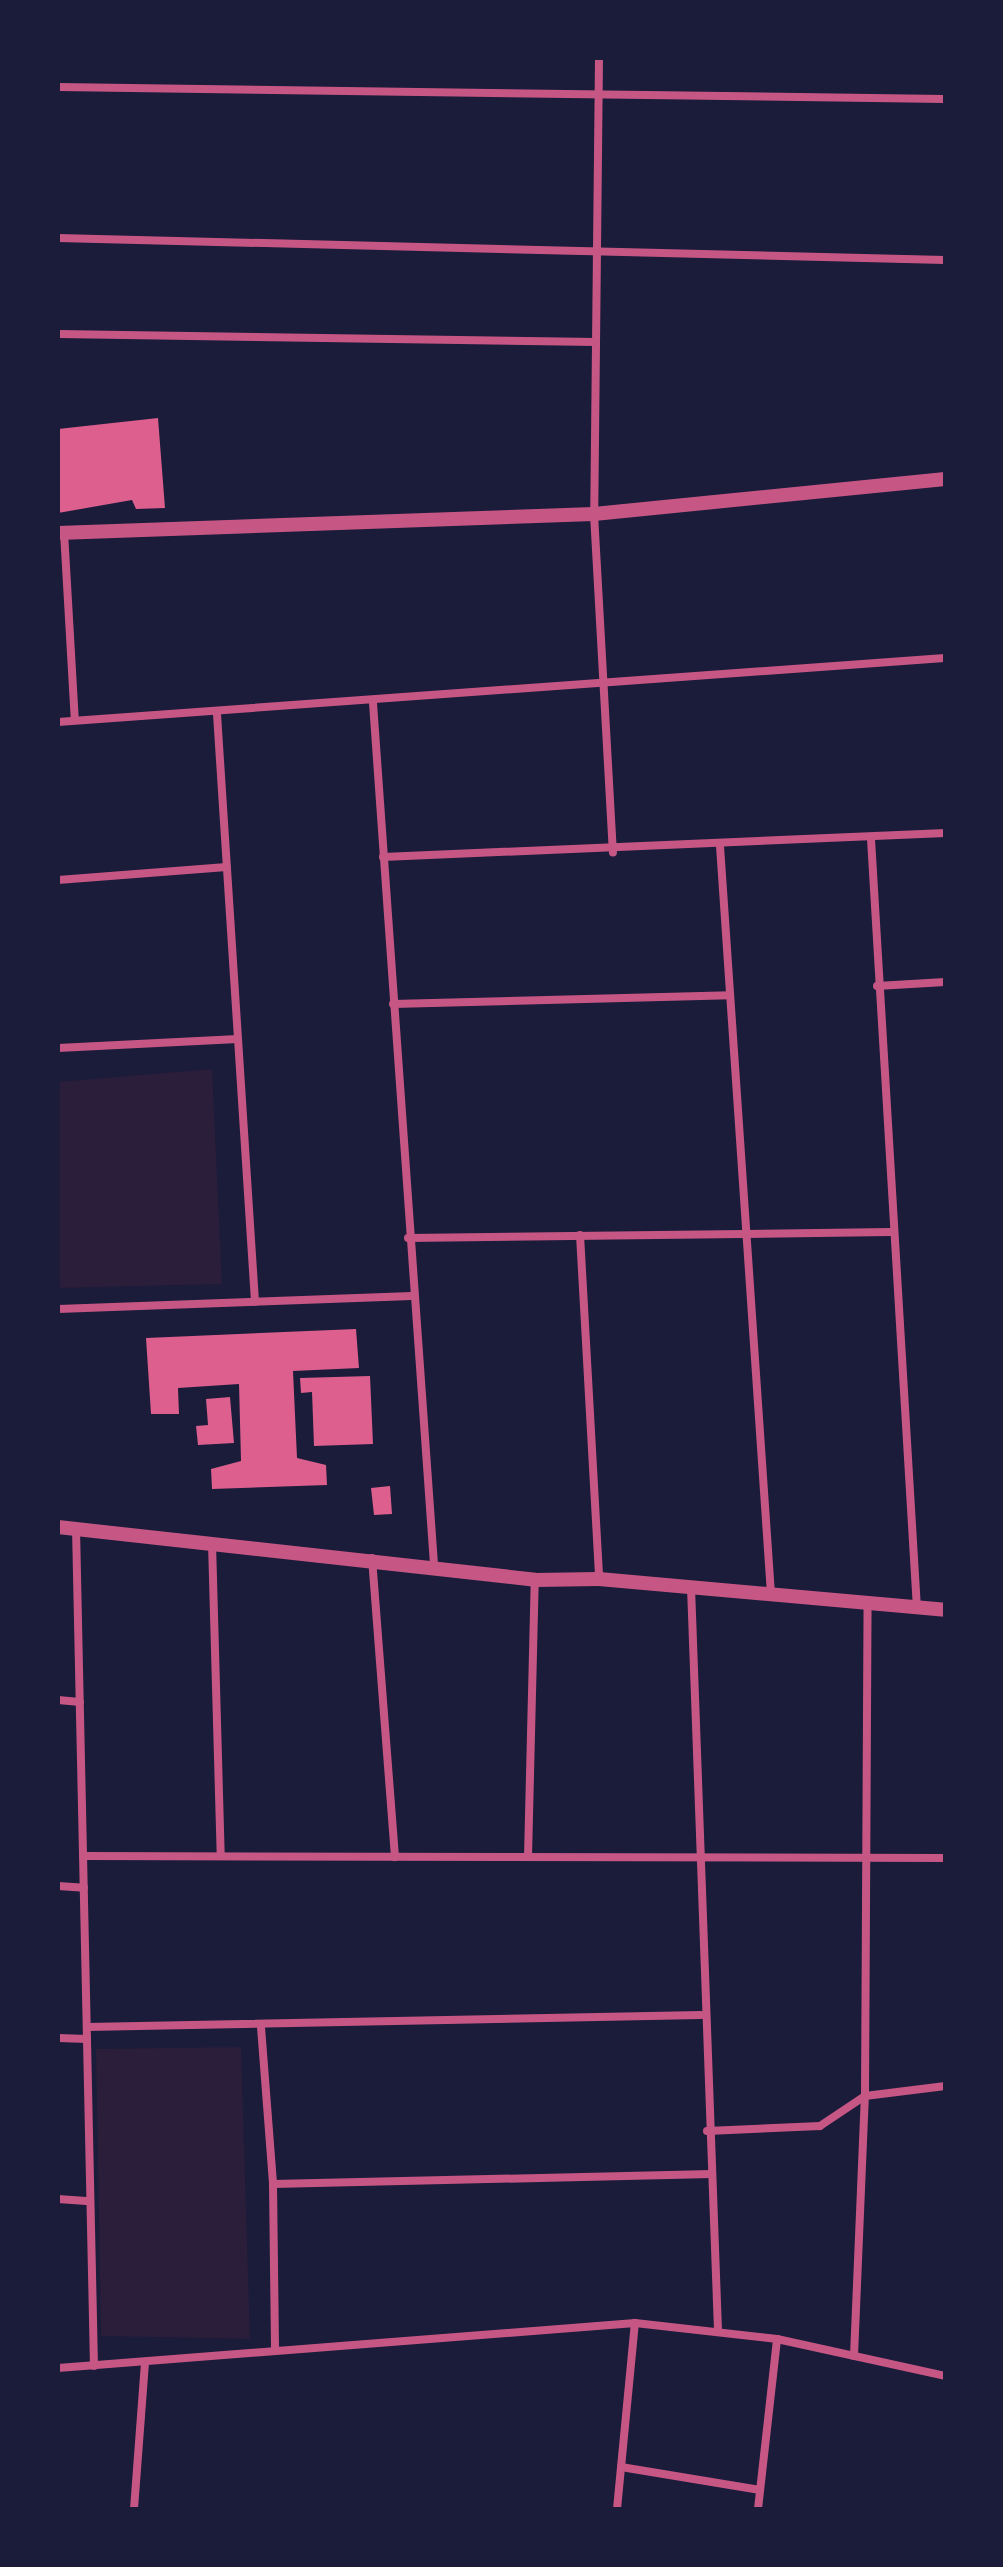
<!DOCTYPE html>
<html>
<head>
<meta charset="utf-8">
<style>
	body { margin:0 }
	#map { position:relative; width:1003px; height:2567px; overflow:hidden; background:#1b1b3a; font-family:"Roboto Condensed",sans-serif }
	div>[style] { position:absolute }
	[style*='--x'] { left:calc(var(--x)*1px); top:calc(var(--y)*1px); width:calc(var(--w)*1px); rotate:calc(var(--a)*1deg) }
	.green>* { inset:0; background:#2a1e3b }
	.building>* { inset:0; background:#dd5f8e }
	.minor>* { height:8px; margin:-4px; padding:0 4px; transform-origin:4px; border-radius:4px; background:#c65784 }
	.tertiary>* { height:14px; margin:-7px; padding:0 7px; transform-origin:7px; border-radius:7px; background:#c65784 }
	span { translate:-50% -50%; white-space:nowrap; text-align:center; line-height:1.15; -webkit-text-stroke:8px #1b1b3a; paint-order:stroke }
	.frame { position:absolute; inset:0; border:60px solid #1b1b3a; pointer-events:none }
</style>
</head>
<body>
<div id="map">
	<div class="green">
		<i style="clip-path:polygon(212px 1069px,222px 1284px,58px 1288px,58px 1082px)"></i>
		<i style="clip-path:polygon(241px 2047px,250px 2339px,101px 2336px,96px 2049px)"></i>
	</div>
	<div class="building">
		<i style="clip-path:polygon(158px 418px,165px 508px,136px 509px,132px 500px,58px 513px,58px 429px)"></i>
		<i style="clip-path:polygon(356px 1329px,359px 1368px,293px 1371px,297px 1458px,326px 1465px,327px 1485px,212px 1489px,211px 1469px,241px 1461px,239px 1384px,178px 1388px,179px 1414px,151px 1414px,146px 1338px)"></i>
		<i style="clip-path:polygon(370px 1376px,373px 1444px,314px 1446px,312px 1392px,301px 1393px,300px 1378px)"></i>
		<i style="clip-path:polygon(230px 1397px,234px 1443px,198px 1445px,196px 1426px,208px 1425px,206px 1399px)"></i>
		<i style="clip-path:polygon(390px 1486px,392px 1514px,374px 1515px,371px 1488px)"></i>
	</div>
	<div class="minor">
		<i style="--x:599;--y:58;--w:456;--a:90.6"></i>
		<i style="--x:594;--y:514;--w:339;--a:86.8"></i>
		<i style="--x:58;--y:87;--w:887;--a:0.78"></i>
		<i style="--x:58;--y:238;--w:887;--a:1.42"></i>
		<i style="--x:58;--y:334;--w:538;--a:0.85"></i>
		<i style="--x:64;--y:532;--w:188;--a:86.7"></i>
		<i style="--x:373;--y:703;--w:863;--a:85.95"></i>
		<i style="--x:217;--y:714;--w:589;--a:86.3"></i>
		<i style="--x:58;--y:722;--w:889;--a:-4.13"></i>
		<i style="--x:871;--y:839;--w:770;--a:86.58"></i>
		<i style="--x:720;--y:846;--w:751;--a:86.1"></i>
		<i style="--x:383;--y:857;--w:563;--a:-2.45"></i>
		<i style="--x:58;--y:880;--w:169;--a:-4.4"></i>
		<i style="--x:877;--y:986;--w:68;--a:-3.4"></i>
		<i style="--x:393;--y:1004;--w:337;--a:-1.5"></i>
		<i style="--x:58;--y:1048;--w:180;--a:-2.9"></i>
		<i style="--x:580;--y:1235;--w:345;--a:86.8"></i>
		<i style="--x:408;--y:1238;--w:483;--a:-0.7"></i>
		<i style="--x:58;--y:1309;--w:354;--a:-2.1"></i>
		<i style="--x:76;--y:1528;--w:838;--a:88.77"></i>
		<i style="--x:212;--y:1543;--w:313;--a:88.4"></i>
		<i style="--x:372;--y:1558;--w:300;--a:85.6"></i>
		<i style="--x:691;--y:1587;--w:743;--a:87.92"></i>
		<i style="--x:58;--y:1700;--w:22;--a:5"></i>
		<i style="--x:83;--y:1856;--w:862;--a:0.13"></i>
		<i style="--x:528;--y:1857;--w:277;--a:-88.6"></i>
		<i style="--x:58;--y:1886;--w:26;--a:4"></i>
		<i style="--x:87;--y:2027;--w:614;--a:-1.12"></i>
		<i style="--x:261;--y:2027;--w:157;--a:85.6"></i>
		<i style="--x:273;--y:2184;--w:165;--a:89.3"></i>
		<i style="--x:58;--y:2038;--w:29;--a:2"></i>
		<i style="--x:707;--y:2131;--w:113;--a:-2.5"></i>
		<i style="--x:820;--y:2126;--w:54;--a:-33.7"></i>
		<i style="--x:865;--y:2096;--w:81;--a:-7.1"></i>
		<i style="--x:273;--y:2184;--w:439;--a:-1.3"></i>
		<i style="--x:58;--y:2199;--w:32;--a:4"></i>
		<i style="--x:854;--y:2356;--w:260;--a:-87.6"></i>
		<i style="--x:865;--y:2096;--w:493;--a:-89.7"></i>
		<i style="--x:58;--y:2368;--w:579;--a:-4.46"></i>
		<i style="--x:635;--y:2323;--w:143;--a:6.4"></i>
		<i style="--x:777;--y:2339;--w:172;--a:12.4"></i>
		<i style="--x:621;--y:2467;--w:141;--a:9.4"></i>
		<i style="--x:134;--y:2509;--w:145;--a:-85.7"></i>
		<i style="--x:617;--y:2509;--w:187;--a:-84.5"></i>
		<i style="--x:758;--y:2509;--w:171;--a:-83.6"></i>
	</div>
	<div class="tertiary">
		<i style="--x:58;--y:533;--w:536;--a:-2.03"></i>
		<i style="--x:594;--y:514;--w:353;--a:-5.7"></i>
		<i style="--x:58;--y:1527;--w:480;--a:6.3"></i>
		<i style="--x:535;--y:1580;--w:64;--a:-0.9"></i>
		<i style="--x:599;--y:1579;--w:347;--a:5.1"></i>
	</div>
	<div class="frame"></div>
</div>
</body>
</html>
